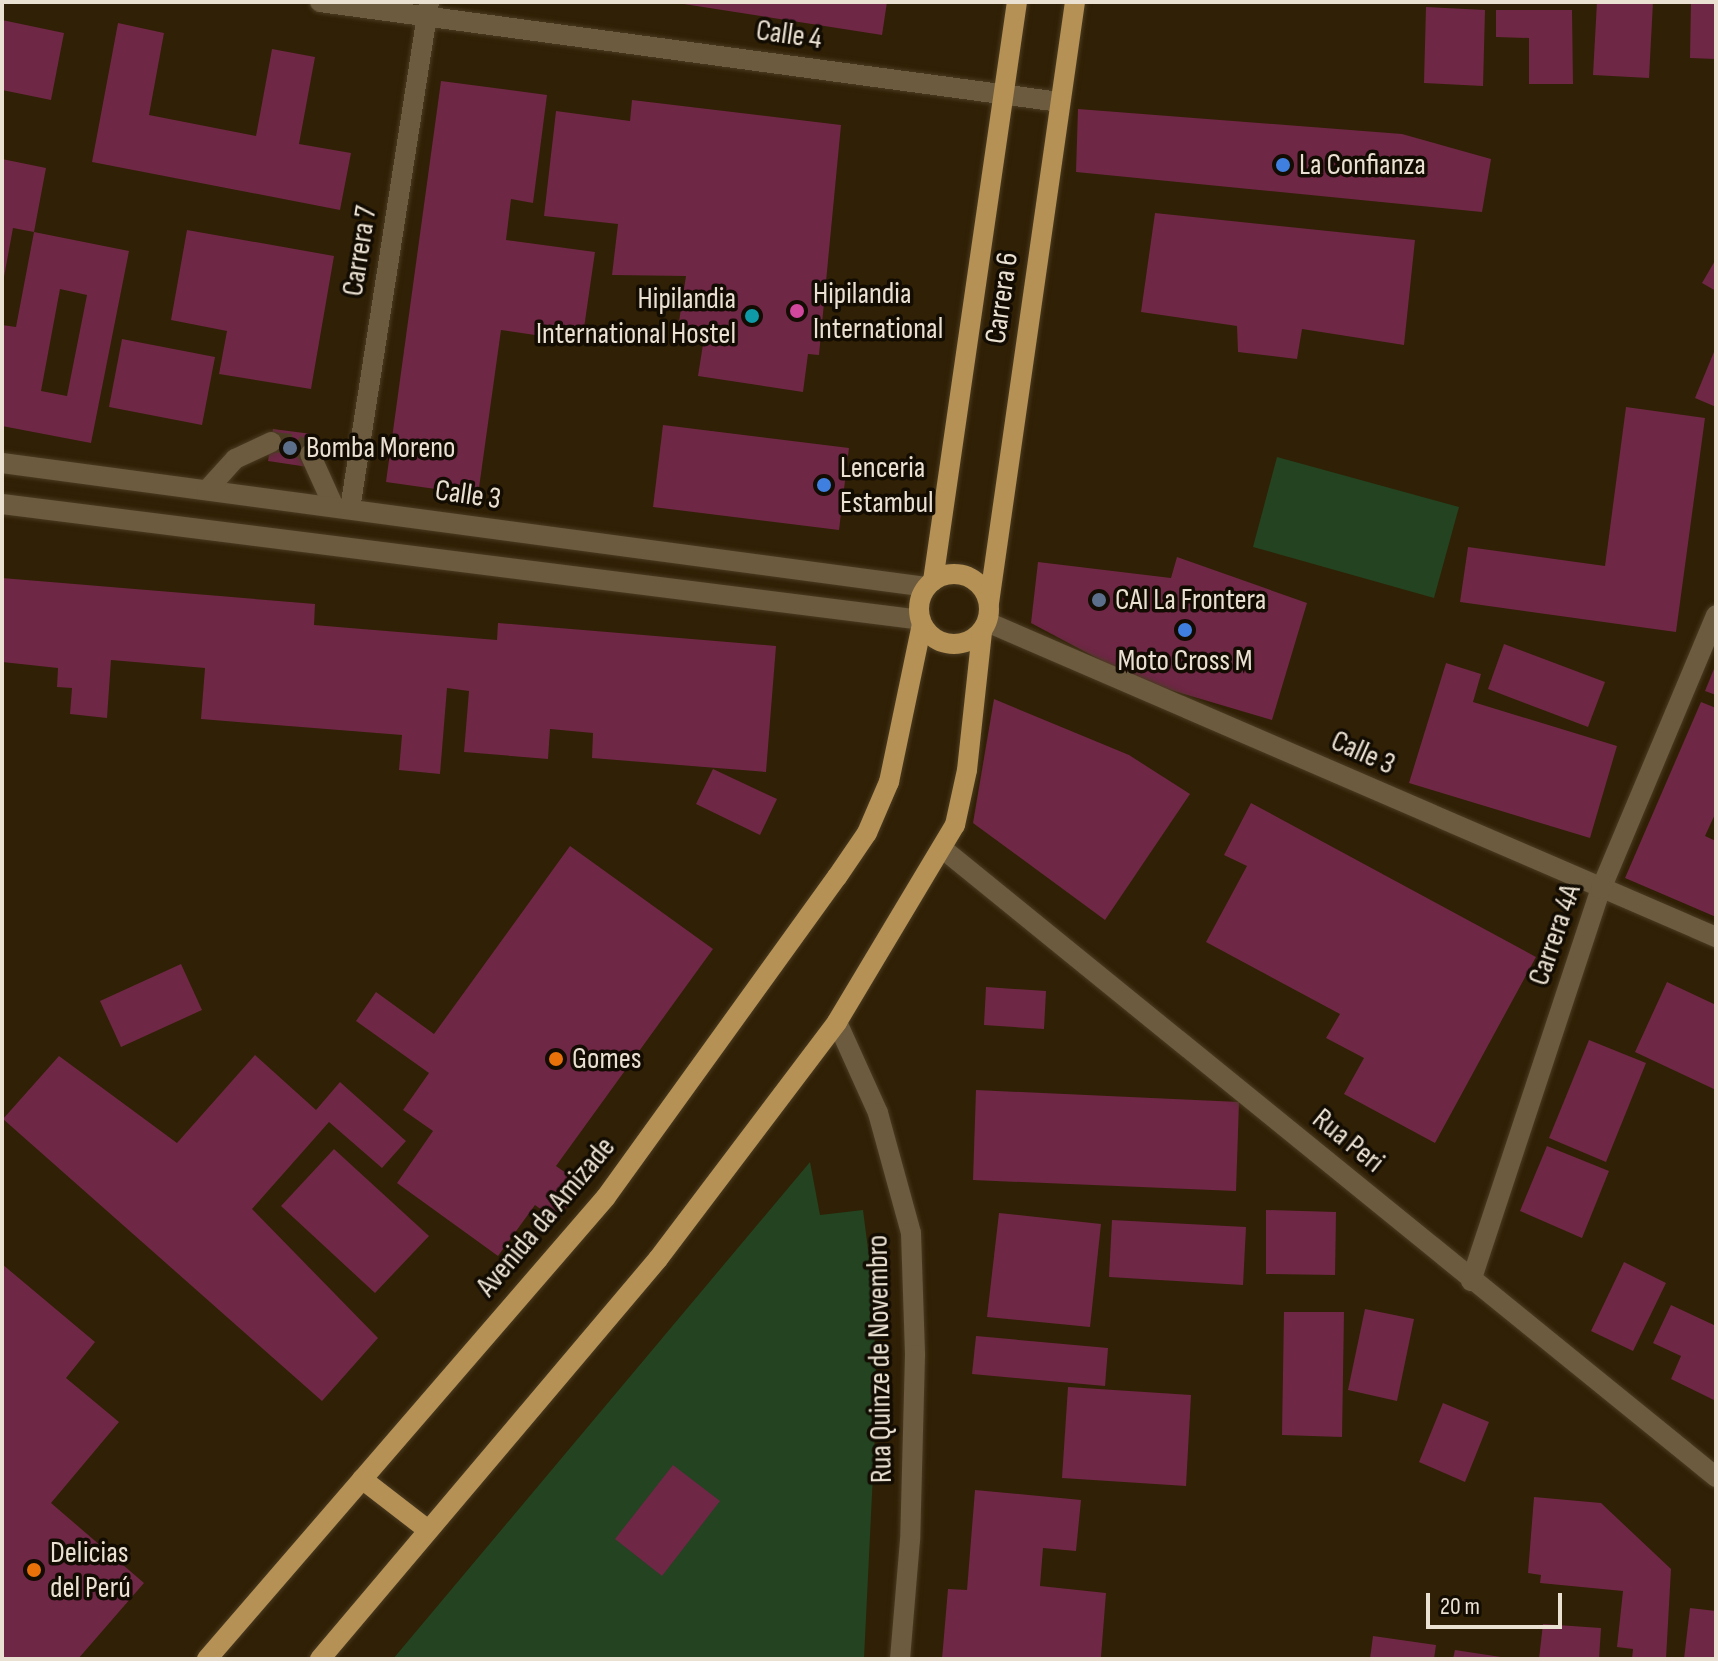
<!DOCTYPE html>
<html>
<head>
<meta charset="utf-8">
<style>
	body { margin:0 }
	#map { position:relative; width:1718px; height:1661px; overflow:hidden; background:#302005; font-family:"Sofia Sans Condensed",sans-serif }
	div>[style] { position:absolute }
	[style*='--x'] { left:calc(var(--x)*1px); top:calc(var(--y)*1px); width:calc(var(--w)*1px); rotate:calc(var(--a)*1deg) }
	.green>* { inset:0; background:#234321 }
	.building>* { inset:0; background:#6e2745 }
	.minor-tunnel>* { height:20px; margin-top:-10px; transform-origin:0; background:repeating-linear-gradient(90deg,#4c3d24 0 20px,transparent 0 30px) }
	.roads { filter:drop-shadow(0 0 2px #4a3b22) drop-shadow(0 0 2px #4a3b22) }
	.minor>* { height:20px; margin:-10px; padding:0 10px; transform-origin:10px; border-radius:10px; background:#6c5b3f }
	.major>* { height:20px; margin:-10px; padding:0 10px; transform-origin:10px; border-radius:10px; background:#b59155 }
	.major>.ring { margin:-10px; padding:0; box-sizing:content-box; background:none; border:20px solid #b59155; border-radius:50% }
	.dots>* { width:22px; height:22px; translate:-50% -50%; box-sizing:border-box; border:4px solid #120c03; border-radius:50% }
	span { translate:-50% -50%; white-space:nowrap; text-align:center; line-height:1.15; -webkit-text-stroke:7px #120c03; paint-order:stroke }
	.street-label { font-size:30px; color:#ebe1d2 }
	.poi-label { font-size:30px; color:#ebe1d2 }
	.left { translate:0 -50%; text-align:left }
	.right { translate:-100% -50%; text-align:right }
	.frame { position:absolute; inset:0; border:4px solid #ebe1d2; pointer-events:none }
	.scale { position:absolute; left:1426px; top:1593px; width:136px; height:36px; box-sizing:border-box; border:4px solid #ebe1d2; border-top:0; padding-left:10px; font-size:24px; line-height:28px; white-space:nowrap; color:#ebe1d2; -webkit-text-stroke:6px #120c03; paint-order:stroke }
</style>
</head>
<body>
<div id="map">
	<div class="green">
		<i style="clip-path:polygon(1277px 457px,1459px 507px,1434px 598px,1253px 547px)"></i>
		<i style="clip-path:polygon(810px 1162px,820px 1215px,863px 1210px,872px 1280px,877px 1392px,864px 1659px,393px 1659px)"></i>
	</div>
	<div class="building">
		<i style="clip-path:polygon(671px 2px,887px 2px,882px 35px)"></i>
		<i style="clip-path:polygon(1597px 2px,1653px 2px,1649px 78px,1593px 75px)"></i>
		<i style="clip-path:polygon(1691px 2px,1716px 2px,1716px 59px,1690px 58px)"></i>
		<i style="clip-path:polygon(1426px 7px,1485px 10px,1483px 86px,1424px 83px)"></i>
		<i style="clip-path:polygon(1496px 10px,1572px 10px,1573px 84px,1529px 84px,1529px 38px,1496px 37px)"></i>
		<i style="clip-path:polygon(2px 20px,64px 33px,51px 100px,2px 90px)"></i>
		<i style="clip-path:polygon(118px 23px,164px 33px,149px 115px,256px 136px,272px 49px,315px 57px,299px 144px,351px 153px,340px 210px,92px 162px)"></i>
		<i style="clip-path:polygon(441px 81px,547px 95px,533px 203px,511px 199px,506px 240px,595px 252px,582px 342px,501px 330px,478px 495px,386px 482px)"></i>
		<i style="clip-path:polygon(632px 100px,841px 125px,819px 355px,808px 354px,803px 392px,698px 376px,704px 338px,677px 335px,686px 276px,612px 275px,618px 224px,544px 216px,556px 111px,630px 121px)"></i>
		<i style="clip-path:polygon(1078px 109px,1402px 134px,1491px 159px,1482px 212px,1076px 172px)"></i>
		<i style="clip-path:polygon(2px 159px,46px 168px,34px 232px,13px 228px,4px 277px)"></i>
		<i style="clip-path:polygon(1155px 213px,1415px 240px,1404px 345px,1302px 329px,1297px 359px,1238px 352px,1237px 326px,1141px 312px)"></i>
		<i style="clip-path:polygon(187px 230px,334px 256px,311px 389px,219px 374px,227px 331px,171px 320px)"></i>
		<i style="clip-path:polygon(evenodd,34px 232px,129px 251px,91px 443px,2px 426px,2px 325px,16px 327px,34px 232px,60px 289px,87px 295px,67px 396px,41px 391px,60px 289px)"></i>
		<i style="clip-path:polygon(1716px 259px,1716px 291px,1702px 283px)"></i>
		<i style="clip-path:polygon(122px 339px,215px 357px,202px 425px,109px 407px)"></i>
		<i style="clip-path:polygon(1716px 347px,1716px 407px,1695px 398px)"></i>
		<i style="clip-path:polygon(1626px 407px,1705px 418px,1676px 632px,1460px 602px,1468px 547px,1605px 566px)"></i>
		<i style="clip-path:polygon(663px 425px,849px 448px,839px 530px,653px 507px)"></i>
		<i style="clip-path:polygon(273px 429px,312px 434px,308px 467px,268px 461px)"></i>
		<i style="clip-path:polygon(1177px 557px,1307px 603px,1272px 720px,1140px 681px,1031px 623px,1038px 562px,1171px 578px)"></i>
		<i style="clip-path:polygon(2px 578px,315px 604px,314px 625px,362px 629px,497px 640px,498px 623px,776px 646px,766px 772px,592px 758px,593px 733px,550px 729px,548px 759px,464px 752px,469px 691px,447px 688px,440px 774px,399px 770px,402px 735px,201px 719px,205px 668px,111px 660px,107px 718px,70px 714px,72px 688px,57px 687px,58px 668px,2px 662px)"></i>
		<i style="clip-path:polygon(1504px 644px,1605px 682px,1588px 727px,1488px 689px)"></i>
		<i style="clip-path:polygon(1446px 663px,1481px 674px,1473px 702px,1617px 746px,1590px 838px,1409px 783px)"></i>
		<i style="clip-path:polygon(1716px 664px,1716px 695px,1705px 691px)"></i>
		<i style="clip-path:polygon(994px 699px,1129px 755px,1190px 794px,1105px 920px,973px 823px)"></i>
		<i style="clip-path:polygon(1701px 702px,1716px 708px,1716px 812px,1705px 836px,1716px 841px,1716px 917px,1625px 878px)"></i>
		<i style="clip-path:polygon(713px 769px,777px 799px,760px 835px,696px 804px)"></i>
		<i style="clip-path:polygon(1251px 803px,1536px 957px,1435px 1143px,1344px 1094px,1364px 1058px,1326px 1038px,1340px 1014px,1206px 942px,1247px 866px,1224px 855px)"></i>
		<i style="clip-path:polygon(570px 846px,713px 949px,556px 1166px,583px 1185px,557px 1221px,535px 1205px,498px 1256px,397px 1183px,433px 1131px,403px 1110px,429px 1073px,356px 1021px,376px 992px,434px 1034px)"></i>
		<i style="clip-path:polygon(181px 964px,202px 1010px,121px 1047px,100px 1001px)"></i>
		<i style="clip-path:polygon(1667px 982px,1716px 1005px,1716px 1090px,1635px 1052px)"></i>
		<i style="clip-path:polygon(986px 987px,1046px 991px,1044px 1029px,984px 1025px)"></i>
		<i style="clip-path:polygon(1589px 1040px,1646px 1063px,1606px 1162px,1549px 1138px)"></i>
		<i style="clip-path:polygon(255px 1055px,316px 1110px,340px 1082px,406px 1141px,382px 1168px,329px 1122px,252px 1209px,378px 1338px,322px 1401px,3px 1119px,59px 1056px,177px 1143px)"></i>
		<i style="clip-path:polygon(976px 1090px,1239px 1102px,1236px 1191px,973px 1180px)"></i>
		<i style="clip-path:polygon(1547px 1146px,1609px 1171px,1582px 1238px,1520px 1211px)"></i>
		<i style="clip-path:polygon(334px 1149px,429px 1236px,375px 1293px,281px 1206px)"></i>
		<i style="clip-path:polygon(1266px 1210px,1336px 1212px,1335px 1275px,1266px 1274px)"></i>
		<i style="clip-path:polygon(999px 1213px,1101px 1224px,1090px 1327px,987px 1317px)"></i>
		<i style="clip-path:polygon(1112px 1220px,1246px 1227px,1243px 1285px,1109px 1277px)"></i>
		<i style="clip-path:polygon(1624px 1262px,1666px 1283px,1633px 1351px,1591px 1331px)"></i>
		<i style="clip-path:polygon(2px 1264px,95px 1342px,66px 1378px,119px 1422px,51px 1503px,144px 1583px,78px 1659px,2px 1659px)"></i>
		<i style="clip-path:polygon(1671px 1305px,1716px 1326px,1716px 1401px,1671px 1379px,1681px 1356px,1653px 1343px)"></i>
		<i style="clip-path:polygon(1365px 1309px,1414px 1319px,1397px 1401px,1348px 1390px)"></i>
		<i style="clip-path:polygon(1284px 1312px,1344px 1312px,1342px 1437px,1282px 1435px)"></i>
		<i style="clip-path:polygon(976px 1336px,1108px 1348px,1105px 1386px,972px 1374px)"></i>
		<i style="clip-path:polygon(1068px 1387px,1191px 1395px,1186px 1486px,1062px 1478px)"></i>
		<i style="clip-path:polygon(1443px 1403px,1489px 1422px,1465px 1482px,1419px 1462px)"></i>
		<i style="clip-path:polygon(673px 1465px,720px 1501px,662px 1576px,615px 1539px)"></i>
		<i style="clip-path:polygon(975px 1490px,1081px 1500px,1076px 1551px,1043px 1548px,1040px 1586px,1106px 1593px,1101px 1657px,942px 1659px,948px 1589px,967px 1590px)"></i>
		<i style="clip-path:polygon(1534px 1497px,1601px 1503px,1671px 1569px,1666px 1659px,1632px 1659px,1633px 1649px,1617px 1647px,1623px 1591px,1540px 1583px,1541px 1575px,1528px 1573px)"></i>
		<i style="clip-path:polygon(1690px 1608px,1716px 1611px,1716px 1659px,1684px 1659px)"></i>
		<i style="clip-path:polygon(1543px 1624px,1601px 1628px,1599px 1659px,1539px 1659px)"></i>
		<i style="clip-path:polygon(1373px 1636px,1436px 1645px,1434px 1659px,1370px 1659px)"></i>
		<i style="clip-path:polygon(1455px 1650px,1501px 1657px,1501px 1659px,1453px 1659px)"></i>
	</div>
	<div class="minor-tunnel">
		<i style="--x:271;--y:442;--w:24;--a:5"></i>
		<i style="--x:295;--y:444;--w:18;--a:34"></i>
	</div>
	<div class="roads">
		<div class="minor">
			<i style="--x:320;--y:2;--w:747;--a:7.7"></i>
			<i style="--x:310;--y:454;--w:58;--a:65.6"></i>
			<i style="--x:2;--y:463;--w:932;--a:7.64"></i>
			<i style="--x:207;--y:490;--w:42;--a:-47.9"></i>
			<i style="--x:235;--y:459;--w:40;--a:-25"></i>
			<i style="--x:2;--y:504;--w:926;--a:7.19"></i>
			<i style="--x:350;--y:509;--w:513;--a:-81.14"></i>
			<i style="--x:987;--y:622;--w:794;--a:23.37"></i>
			<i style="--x:943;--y:849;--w:996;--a:39.09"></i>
			<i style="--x:837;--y:1022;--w:100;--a:65.7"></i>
			<i style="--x:878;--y:1113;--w:124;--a:74.6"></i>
			<i style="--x:911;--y:1233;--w:122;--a:88.1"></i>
			<i style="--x:915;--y:1355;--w:185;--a:91.5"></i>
			<i style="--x:910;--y:1540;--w:119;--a:94.8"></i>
			<i style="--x:1471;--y:1281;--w:413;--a:-71.7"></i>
			<i style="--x:1601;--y:889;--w:297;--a:-67.2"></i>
		</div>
		<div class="major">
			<i class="ring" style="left:919px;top:574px;width:50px;height:50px"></i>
			<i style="--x:933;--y:581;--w:585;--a:-81.75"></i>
			<i style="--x:989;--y:603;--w:607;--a:-81.86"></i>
			<i style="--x:362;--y:1479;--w:83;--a:37.7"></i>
			<i style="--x:207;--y:1659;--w:610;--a:-49.18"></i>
			<i style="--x:606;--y:1197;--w:395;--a:-54.2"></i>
			<i style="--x:837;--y:877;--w:53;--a:-55.7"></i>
			<i style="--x:867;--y:833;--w:56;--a:-66.7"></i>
			<i style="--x:889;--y:782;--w:161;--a:-78.2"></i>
			<i style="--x:320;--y:1659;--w:524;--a:-49.8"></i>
			<i style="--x:658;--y:1259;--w:297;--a:-52.9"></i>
			<i style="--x:837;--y:1022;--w:230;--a:-59.1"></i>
			<i style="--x:955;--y:825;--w:56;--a:-77.7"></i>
			<i style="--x:967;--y:770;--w:140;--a:-83.8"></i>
		</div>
	</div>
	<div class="dots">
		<i style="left:1283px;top:165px;background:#3f7fe0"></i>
		<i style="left:797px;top:311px;background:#d1479c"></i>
		<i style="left:752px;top:316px;background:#0f9aa8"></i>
		<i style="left:290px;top:448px;background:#5c6f8a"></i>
		<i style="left:824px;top:485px;background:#3f7fe0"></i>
		<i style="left:1099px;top:600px;background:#5c6f8a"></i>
		<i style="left:1185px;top:630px;background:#3f7fe0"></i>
		<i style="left:556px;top:1059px;background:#e8710a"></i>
		<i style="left:34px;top:1570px;background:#e8710a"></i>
	</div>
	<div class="street-label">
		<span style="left:789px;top:35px;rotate:8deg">Calle 4</span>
		<span style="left:360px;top:251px;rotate:-81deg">Carrera 7</span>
		<span style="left:1002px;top:298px;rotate:-82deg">Carrera 6</span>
		<span style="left:468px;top:495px;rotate:8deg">Calle 3</span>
		<span style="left:1363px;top:753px;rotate:24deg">Calle 3</span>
		<span style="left:1555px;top:935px;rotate:-71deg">Carrera 4A</span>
		<span style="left:1348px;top:1141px;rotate:39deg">Rua Peri</span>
		<span style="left:546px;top:1217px;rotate:-50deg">Avenida da Amizade</span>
		<span style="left:880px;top:1359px;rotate:-91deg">Rua Quinze de Novembro</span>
	</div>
	<div class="poi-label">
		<span class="left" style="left:1299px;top:165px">La Confianza</span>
		<span class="left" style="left:813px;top:311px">Hipilandia<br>International</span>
		<span class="right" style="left:736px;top:316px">Hipilandia<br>International Hostel</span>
		<span class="left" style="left:306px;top:448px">Bomba Moreno</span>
		<span class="left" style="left:840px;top:485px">Lenceria<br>Estambul</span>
		<span class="left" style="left:1115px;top:600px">CAI La Frontera</span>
		<span style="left:1185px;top:661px">Moto Cross M</span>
		<span class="left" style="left:572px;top:1059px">Gomes</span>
		<span class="left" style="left:50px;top:1570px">Delicias<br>del Perú</span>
	</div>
	<div class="frame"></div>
	<div class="scale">20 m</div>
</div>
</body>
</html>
